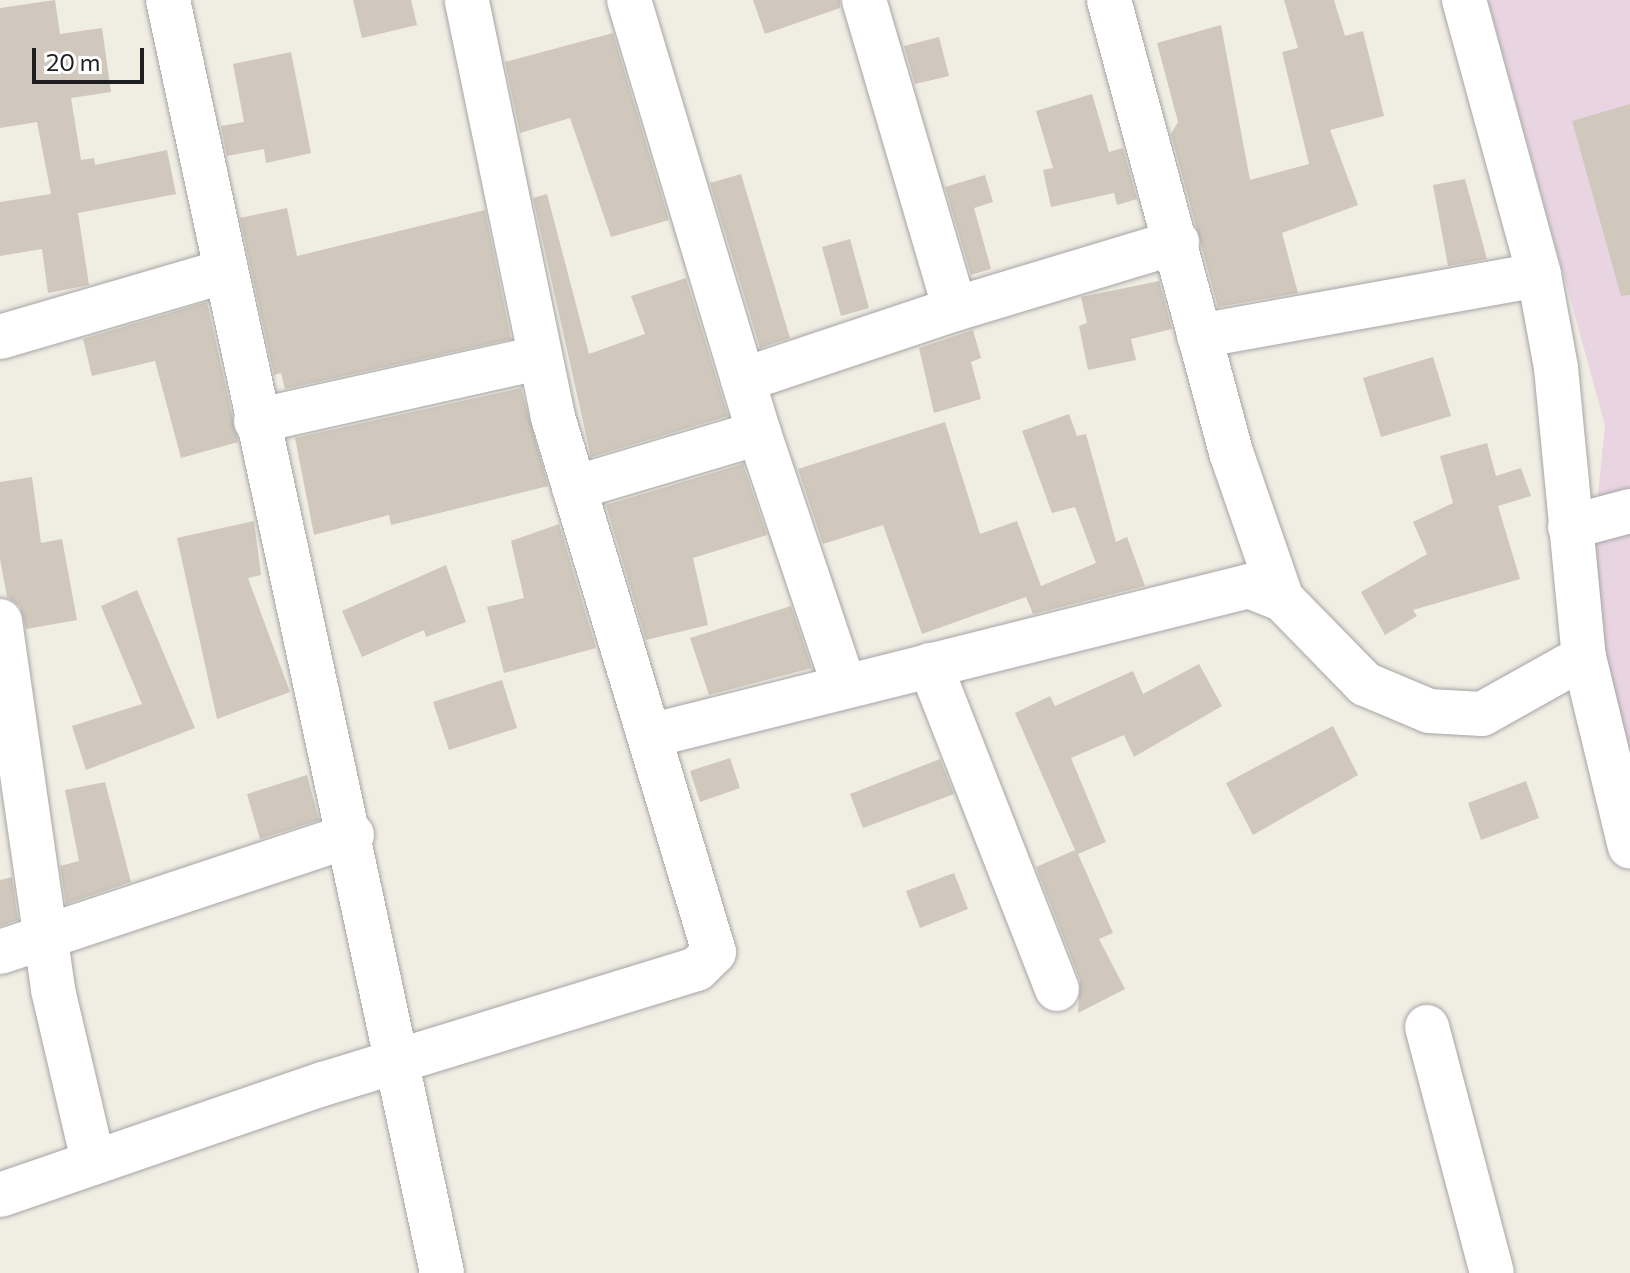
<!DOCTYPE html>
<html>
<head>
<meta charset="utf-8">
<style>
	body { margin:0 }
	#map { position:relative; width:1630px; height:1273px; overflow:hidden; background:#f0ede3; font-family:Commissioner,sans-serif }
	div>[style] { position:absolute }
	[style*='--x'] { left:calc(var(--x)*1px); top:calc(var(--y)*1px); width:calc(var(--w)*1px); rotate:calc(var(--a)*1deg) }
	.industrial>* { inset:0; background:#e9d5e2 }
	.building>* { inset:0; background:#d0c8bc }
	.roads { filter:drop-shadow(0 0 2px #a5a5a5) drop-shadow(0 0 2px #a5a5a5) }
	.minor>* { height:44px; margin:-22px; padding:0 22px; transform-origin:22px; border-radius:22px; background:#fff }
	span { translate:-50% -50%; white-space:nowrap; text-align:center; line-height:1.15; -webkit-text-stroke:7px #fff; paint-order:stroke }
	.scale { position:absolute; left:32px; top:48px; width:112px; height:36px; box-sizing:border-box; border:4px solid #1e1e1e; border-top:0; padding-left:10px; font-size:24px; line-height:28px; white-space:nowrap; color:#1e1e1e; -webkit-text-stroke:6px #fff; paint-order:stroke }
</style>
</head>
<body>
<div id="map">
	<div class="industrial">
		<i style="clip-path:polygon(1488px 0,1630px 0,1630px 783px,1585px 623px,1605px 425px)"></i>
	</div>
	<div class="building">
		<i style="clip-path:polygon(55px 0,60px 34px,102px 28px,111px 92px,71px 98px,81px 160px,94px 158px,95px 165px,167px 150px,176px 194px,78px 213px,89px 285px,48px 293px,42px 249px,0 256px,0 202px,51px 194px,37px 122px,0 128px,0 8px)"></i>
		<i style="clip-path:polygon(353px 0,411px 0,417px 25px,362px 38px)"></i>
		<i style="clip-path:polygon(753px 0,840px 0,840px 8px,765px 34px)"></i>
		<i style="clip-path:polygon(1284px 0,1334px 0,1345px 36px,1363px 31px,1384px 116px,1330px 130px,1358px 205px,1282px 233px,1298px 293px,1218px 307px,1171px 134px,1178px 122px,1157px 43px,1221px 25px,1250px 180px,1309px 164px,1282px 52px,1298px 48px)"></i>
		<i style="clip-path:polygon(613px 33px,669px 220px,611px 237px,570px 118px,520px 133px,505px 62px)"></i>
		<i style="clip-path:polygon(939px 37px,949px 76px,915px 84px,904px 46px)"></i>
		<i style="clip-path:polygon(291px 52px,311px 153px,266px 163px,264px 149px,227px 156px,221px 126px,244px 122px,233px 64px)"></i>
		<i style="clip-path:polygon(1092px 94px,1109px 152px,1123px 148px,1137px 199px,1117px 205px,1114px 193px,1051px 207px,1043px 170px,1053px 168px,1036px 111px)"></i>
		<i style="clip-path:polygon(1630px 104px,1630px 295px,1621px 296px,1572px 121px)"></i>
		<i style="clip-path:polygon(741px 174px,790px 338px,760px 348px,710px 183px)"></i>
		<i style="clip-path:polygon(985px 175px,993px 202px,974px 208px,991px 269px,971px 275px,945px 187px)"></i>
		<i style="clip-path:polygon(1465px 179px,1487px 259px,1448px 266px,1433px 185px)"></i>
		<i style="clip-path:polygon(547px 194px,589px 354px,645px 334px,631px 296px,686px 278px,728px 416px,591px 457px,533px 198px)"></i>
		<i style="clip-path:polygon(287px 208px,297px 256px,485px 210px,511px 339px,285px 389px,281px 373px,274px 375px,240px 218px)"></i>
		<i style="clip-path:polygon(850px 239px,869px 308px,841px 316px,822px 247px)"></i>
		<i style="clip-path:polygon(1159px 281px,1172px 329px,1131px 339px,1136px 360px,1088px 370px,1079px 326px,1087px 323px,1081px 297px)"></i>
		<i style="clip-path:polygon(207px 302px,238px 442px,181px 458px,155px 361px,92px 376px,83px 339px)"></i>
		<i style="clip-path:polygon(973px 330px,981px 358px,971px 362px,981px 399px,934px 413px,919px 348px)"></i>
		<i style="clip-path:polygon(1433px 357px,1451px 416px,1381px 437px,1363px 378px)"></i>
		<i style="clip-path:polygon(521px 388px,548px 486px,391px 525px,389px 515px,314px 535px,295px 438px)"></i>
		<i style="clip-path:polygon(1069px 414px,1077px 436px,1086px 434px,1116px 542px,1127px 537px,1145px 586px,1033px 614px,1026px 597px,922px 634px,883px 525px,823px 544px,798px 469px,945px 422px,980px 534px,1017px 521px,1041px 586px,1096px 563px,1075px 507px,1052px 513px,1022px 431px)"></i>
		<i style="clip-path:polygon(1487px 443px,1496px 476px,1521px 468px,1531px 496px,1498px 506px,1520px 579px,1413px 610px,1417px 616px,1385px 635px,1361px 592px,1427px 554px,1413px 522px,1453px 503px,1440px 456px)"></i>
		<i style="clip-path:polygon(743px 464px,767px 535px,693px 558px,708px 625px,646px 640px,606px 505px)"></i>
		<i style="clip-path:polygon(32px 477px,41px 543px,62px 539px,77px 620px,26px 629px,20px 606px,7px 597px,0 559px,0 482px)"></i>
		<i style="clip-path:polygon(254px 521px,261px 575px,248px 578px,290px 692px,217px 719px,177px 538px)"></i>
		<i style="clip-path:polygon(559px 524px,596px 648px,504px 673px,487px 607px,524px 598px,511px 541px)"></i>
		<i style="clip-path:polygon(446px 565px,466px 622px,426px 637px,424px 630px,362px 657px,342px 611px)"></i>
		<i style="clip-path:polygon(137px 590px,195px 728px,86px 770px,72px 726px,142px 704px,101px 606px)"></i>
		<i style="clip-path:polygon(791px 606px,812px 668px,709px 695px,690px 638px)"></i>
		<i style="clip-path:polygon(1199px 664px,1222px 706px,1134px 757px,1124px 735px,1071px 758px,1106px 842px,1078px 854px,1113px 933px,1099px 939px,1125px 989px,1078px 1013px,1080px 980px,1036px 867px,1075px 850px,1015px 713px,1050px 696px,1055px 706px,1133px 671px,1143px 694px)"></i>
		<i style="clip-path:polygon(502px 680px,517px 728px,449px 750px,433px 702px)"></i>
		<i style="clip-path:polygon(1333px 726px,1358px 775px,1253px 835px,1226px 783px)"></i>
		<i style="clip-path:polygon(730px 758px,740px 788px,700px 802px,690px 771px)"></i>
		<i style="clip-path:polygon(940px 759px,954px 794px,863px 828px,850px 794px)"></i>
		<i style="clip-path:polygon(307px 775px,319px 820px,260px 839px,247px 794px)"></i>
		<i style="clip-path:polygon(1526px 781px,1539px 818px,1481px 840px,1468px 803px)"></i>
		<i style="clip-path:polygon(105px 782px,131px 882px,66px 904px,60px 866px,79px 861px,65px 790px)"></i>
		<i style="clip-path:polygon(954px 873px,968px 909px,920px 928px,906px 891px)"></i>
		<i style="clip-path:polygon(12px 877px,18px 920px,0 926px,0 880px)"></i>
	</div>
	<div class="roads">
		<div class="minor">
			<i style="--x:168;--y:0;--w:1302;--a:77.85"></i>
			<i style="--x:629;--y:0;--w:452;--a:73.3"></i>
			<i style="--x:759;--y:433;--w:263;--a:71.4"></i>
			<i style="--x:864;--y:0;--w:322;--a:73.6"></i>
			<i style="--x:955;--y:309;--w:232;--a:-16.8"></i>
			<i style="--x:1109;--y:0;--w:471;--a:74.9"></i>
			<i style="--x:1232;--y:455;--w:152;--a:70.9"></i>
			<i style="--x:1464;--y:0;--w:285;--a:74.7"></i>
			<i style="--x:1539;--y:275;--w:95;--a:79.6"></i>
			<i style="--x:1556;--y:368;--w:290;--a:84.5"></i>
			<i style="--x:1584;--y:657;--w:195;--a:76.4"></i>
			<i style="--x:1199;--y:336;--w:345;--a:-10.2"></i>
			<i style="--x:0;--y:337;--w:234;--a:-16.3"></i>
			<i style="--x:743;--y:380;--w:224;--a:-18.5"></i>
			<i style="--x:256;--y:421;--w:290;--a:-12.6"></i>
			<i style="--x:574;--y:488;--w:193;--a:-16.6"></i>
			<i style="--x:1570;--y:527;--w:62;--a:-14.9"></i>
			<i style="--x:0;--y:621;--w:373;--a:81.8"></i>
			<i style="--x:53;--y:990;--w:176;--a:76.8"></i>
			<i style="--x:930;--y:665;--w:348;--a:68.6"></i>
			<i style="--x:653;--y:735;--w:614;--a:-14.04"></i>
			<i style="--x:1249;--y:586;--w:35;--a:22"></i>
			<i style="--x:1282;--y:599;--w:119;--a:45.7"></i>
			<i style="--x:1365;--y:684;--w:69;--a:22.9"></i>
			<i style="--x:1429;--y:711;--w:53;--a:3.2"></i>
			<i style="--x:1482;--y:714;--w:117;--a:-29.2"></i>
			<i style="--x:0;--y:952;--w:371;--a:-18.4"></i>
			<i style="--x:1427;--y:1027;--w:254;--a:75.2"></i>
			<i style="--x:0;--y:1195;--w:342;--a:-19"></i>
			<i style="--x:323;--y:1084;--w:391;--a:-17.1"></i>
			<i style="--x:697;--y:969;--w:24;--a:-45"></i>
			<i style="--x:714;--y:952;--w:559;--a:-106.75"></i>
			<i style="--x:553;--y:417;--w:426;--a:-101.7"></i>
		</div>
	</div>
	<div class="scale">20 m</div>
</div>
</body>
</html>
